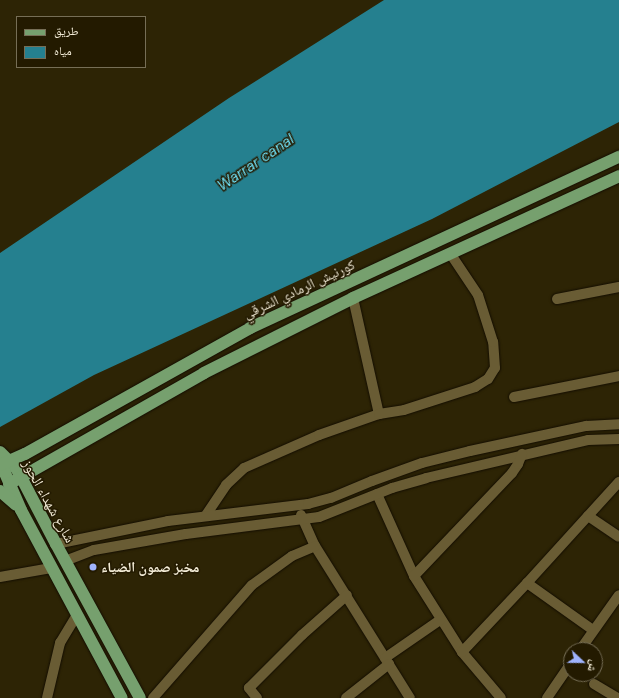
<!DOCTYPE html>
<html>
<head>
<meta charset="utf-8">
<style>
	body { margin:0 }
	#map { position:relative; width:619px; height:698px; overflow:hidden; background:#2d2405; font-family:"DM Sans","Noto Naskh Arabic",sans-serif }
	div>[style] { position:absolute }
	[style*='--x'] { left:calc(var(--x)*1px); top:calc(var(--y)*1px); width:calc(var(--w)*1px); rotate:calc(var(--a)*1deg) }
	.water>* { inset:0; background:#25808f }
	.roads { filter:drop-shadow(0 0 1px #130d00) drop-shadow(0 0 1px #130d00) }
	.minor>* { height:10px; margin:-5px; padding:0 5px; transform-origin:5px; border-radius:5px; background:#695c34 }
	.major>* { height:12px; margin:-6px; padding:0 6px; transform-origin:6px; border-radius:6px; background:#76a06e }
	.dots>* { width:11px; height:11px; translate:-50% -50%; box-sizing:border-box; border:2px solid #231a00; border-radius:50% }
	span { translate:-50% -50%; white-space:nowrap; text-align:center; line-height:1.15; -webkit-text-stroke:3px #231a00; paint-order:stroke }
	.street-label { font-size:14px; color:#f2ebd6 }
	.poi-label { font-size:14px; color:#f2ebd6; font-weight:700 }
	.left { translate:0 -50%; text-align:left }
	.water-label { font-size:15px; color:#70e4fa; font-style:italic }
	.legend { position:absolute; left:16px; top:16px; width:130px; height:52px; box-sizing:border-box; background:#231a00; border:1px solid #766e56; margin:0; padding:5px 7px; list-style:none; font-size:12px; color:#f2ebd6 }
	.legend li { display:flex; align-items:center; gap:8px; height:20px }
	.legend b { width:20px; border:1px solid #766e56 }
	.north { position:absolute; left:563px; top:642px; width:40px; height:40px; box-sizing:border-box; background:#231a00; border:1px solid #766e56; border-radius:50%; rotate:112deg; font-size:11px; font-weight:700; line-height:16px; text-align:center; color:#f2ebd6 }
	.north::after { content:''; display:block; margin:auto; width:14px; height:18px; background:#9fb3fd; clip-path:polygon(50% 0,100% 100%,50% 72%,0 100%) }
</style>
</head>
<body>
<div id="map">
	<div class="water">
		<i style="clip-path:polygon(384px 0,619px 0,619px 122px,432px 219px,94px 375px,0 427px,0 253px,229px 98px)"></i>
	</div>
	<div class="roads">
		<div class="minor">
			<i style="--x:353;--y:298;--w:119;--a:77.4"></i>
			<i style="--x:557;--y:299;--w:63;--a:-11"></i>
			<i style="--x:514;--y:397;--w:107;--a:-11.3"></i>
			<i style="--x:377;--y:494;--w:90;--a:65.7"></i>
			<i style="--x:414;--y:576;--w:90;--a:57.7"></i>
			<i style="--x:462;--y:652;--w:60;--a:49.7"></i>
			<i style="--x:206;--y:515;--w:36;--a:-56"></i>
			<i style="--x:226;--y:485;--w:25;--a:-43"></i>
			<i style="--x:244;--y:468;--w:82;--a:-23.7"></i>
			<i style="--x:319;--y:435;--w:64;--a:-19.3"></i>
			<i style="--x:379;--y:414;--w:25;--a:-9"></i>
			<i style="--x:404;--y:410;--w:75;--a:-17.9"></i>
			<i style="--x:475;--y:387;--w:15;--a:-32"></i>
			<i style="--x:488;--y:379;--w:13;--a:-58"></i>
			<i style="--x:495;--y:368;--w:26;--a:-94"></i>
			<i style="--x:493;--y:342;--w:49;--a:-107.7"></i>
			<i style="--x:478;--y:295;--w:50;--a:-123.7"></i>
			<i style="--x:301;--y:515;--w:34;--a:66"></i>
			<i style="--x:315;--y:546;--w:179;--a:58"></i>
			<i style="--x:588;--y:516;--w:37;--a:34"></i>
			<i style="--x:56;--y:544;--w:114;--a:-11.6"></i>
			<i style="--x:168;--y:521;--w:141;--a:-6.9"></i>
			<i style="--x:308;--y:504;--w:24;--a:-15"></i>
			<i style="--x:331;--y:498;--w:44;--a:-22.5"></i>
			<i style="--x:372;--y:481;--w:53;--a:-19.8"></i>
			<i style="--x:422;--y:463;--w:49;--a:-14"></i>
			<i style="--x:470;--y:451;--w:119;--a:-12.2"></i>
			<i style="--x:586;--y:426;--w:33;--a:-3"></i>
			<i style="--x:65;--y:561;--w:31;--a:-21"></i>
			<i style="--x:94;--y:550;--w:93;--a:-9.9"></i>
			<i style="--x:186;--y:534;--w:134;--a:-7.3"></i>
			<i style="--x:319;--y:517;--w:79;--a:-21.7"></i>
			<i style="--x:392;--y:488;--w:35;--a:-16"></i>
			<i style="--x:426;--y:478;--w:166;--a:-13.2"></i>
			<i style="--x:588;--y:440;--w:31;--a:-2"></i>
			<i style="--x:414;--y:576;--w:142;--a:-46.4"></i>
			<i style="--x:512;--y:473;--w:11;--a:-56"></i>
			<i style="--x:518;--y:464;--w:11;--a:-68"></i>
			<i style="--x:0;--y:577;--w:52;--a:-10"></i>
			<i style="--x:527;--y:583;--w:81;--a:35.5"></i>
			<i style="--x:580;--y:650;--w:67;--a:-54.7"></i>
			<i style="--x:462;--y:652;--w:95;--a:-46.7"></i>
			<i style="--x:527;--y:583;--w:137;--a:-47.7"></i>
			<i style="--x:385;--y:658;--w:67;--a:-34.6"></i>
			<i style="--x:594;--y:684;--w:27;--a:31"></i>
			<i style="--x:47;--y:698;--w:57;--a:-76.7"></i>
			<i style="--x:60;--y:643;--w:33;--a:-59"></i>
			<i style="--x:153;--y:698;--w:150;--a:-48.8"></i>
			<i style="--x:252;--y:585;--w:49;--a:-35.9"></i>
			<i style="--x:292;--y:556;--w:25;--a:-23"></i>
			<i style="--x:257;--y:698;--w:13;--a:-129"></i>
			<i style="--x:249;--y:688;--w:75;--a:-45"></i>
			<i style="--x:302;--y:635;--w:60;--a:-41.6"></i>
			<i style="--x:346;--y:698;--w:55;--a:-38.3"></i>
			<i style="--x:547;--y:698;--w:42;--a:-55.6"></i>
		</div>
		<div class="major">
			<i style="--x:0;--y:452;--w:23;--a:45"></i>
			<i style="--x:16;--y:468;--w:10;--a:61"></i>
			<i style="--x:21;--y:477;--w:76;--a:62.4"></i>
			<i style="--x:56;--y:544;--w:175;--a:61.4"></i>
			<i style="--x:2;--y:458;--w:15;--a:79"></i>
			<i style="--x:5;--y:473;--w:40;--a:66.6"></i>
			<i style="--x:21;--y:510;--w:213;--a:61.8"></i>
			<i style="--x:0;--y:465;--w:27;--a:-24"></i>
			<i style="--x:25;--y:454;--w:258;--a:-29.2"></i>
			<i style="--x:250;--y:328;--w:407;--a:-24.9"></i>
			<i style="--x:9;--y:484;--w:224;--a:-29.6"></i>
			<i style="--x:204;--y:373;--w:167;--a:-26.7"></i>
			<i style="--x:353;--y:298;--w:293;--a:-24.6"></i>
			<i style="--x:0;--y:491;--w:21;--a:41"></i>
		</div>
	</div>
	<div class="dots">
		<i style="left:93px;top:567px;background:#9fb3fd"></i>
	</div>
	<div class="street-label">
		<span style="left:299px;top:289px;rotate:-25deg">كورنيش الرمادي الشرقي</span>
		<span style="left:49px;top:501px;rotate:61deg">شارع شهداء الحوز</span>
	</div>
	<div class="poi-label">
		<span class="left" style="left:101px;top:567px">مخبز صمون الضياء</span>
	</div>
	<div class="water-label">
		<span style="left:256px;top:163px;rotate:-34deg">Warrar canal</span>
	</div>
	<ul class="legend">
	<li><b style="height:5px;background:#76a06e"></b>طريق</li>
	<li><b style="height:11px;background:#25808f"></b>مياه</li>
	</ul>
	<div class="north">ش</div>
</div>
</body>
</html>
